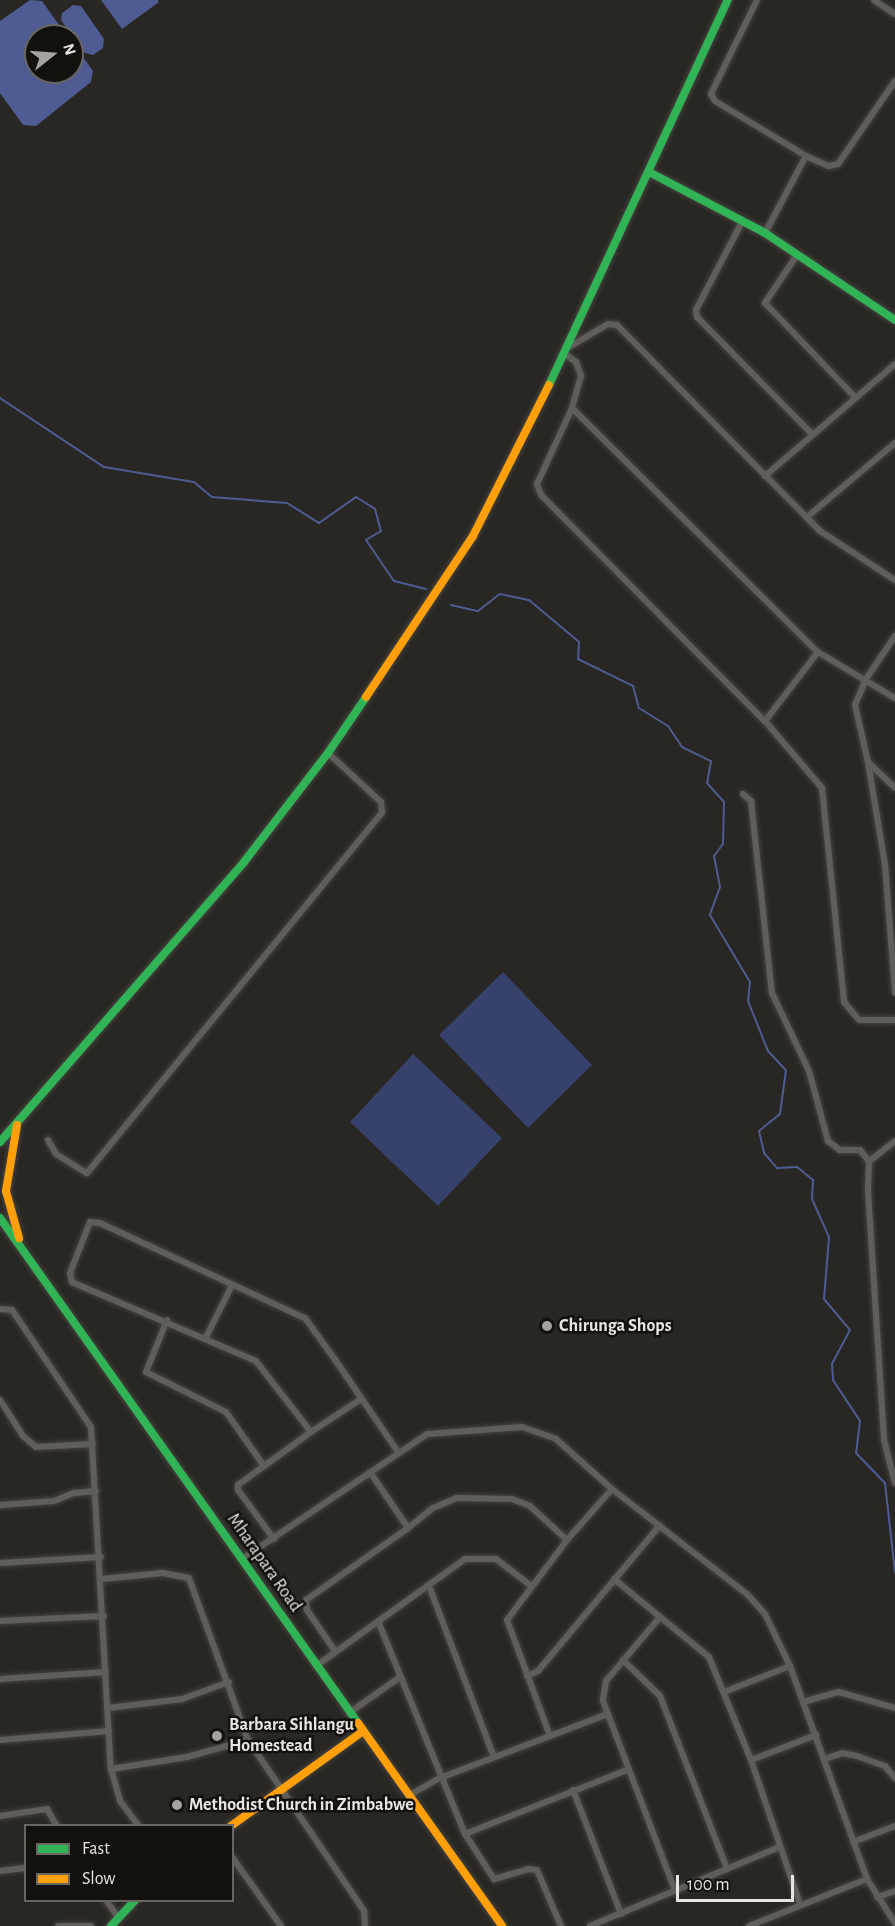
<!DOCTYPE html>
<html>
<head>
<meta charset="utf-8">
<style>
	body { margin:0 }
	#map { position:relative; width:895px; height:1926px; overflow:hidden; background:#292723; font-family:"Alegreya Sans",sans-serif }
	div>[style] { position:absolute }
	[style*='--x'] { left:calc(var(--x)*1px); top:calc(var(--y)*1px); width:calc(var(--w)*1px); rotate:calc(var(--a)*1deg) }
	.green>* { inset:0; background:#36416c }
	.water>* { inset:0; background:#4e5c93 }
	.stream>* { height:2px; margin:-1px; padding:0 1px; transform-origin:1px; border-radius:1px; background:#4e5c93 }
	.roads { filter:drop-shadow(0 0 2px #45433f) drop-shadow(0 0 2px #45433f) }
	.street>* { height:6px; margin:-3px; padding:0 3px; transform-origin:3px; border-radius:3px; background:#605e5b }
	.fast>* { height:8px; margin:-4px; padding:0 4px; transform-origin:4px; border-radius:4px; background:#30b455 }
	.slow>* { height:8px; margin:-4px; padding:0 4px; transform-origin:4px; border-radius:4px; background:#ff9f0a }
	.dots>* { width:16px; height:16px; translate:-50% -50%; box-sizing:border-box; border:3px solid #12110d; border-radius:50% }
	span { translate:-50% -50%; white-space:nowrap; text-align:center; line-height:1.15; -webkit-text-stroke:5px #12110d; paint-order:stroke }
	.poi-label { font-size:18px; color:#e8e5e1; font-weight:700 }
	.left { translate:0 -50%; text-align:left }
	.street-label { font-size:18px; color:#e8e5e1 }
	.legend { position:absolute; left:24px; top:1824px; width:210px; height:78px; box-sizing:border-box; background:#12110d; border:2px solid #686662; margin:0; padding:8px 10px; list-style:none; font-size:18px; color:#e8e5e1 }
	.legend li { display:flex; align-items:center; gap:12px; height:30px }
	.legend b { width:30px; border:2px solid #686662 }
	.north { position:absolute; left:24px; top:24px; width:60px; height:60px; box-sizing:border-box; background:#12110d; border:2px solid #686662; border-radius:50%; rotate:73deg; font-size:16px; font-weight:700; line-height:24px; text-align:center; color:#e8e5e1 }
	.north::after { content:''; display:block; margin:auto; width:21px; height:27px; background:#a5a29e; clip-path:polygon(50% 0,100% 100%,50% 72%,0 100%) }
	.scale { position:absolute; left:676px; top:1875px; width:118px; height:27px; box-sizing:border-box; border:3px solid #e8e5e1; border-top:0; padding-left:8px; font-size:18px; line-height:21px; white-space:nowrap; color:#e8e5e1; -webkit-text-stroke:4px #12110d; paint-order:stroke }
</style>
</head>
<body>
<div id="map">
	<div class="green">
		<i style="clip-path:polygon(503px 972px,592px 1065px,528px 1128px,439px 1035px)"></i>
		<i style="clip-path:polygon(413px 1054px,502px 1138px,438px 1206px,350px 1122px)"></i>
	</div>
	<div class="water">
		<i style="clip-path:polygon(30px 0,42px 1px,67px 36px,36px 36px,36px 72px,72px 72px,72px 42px,93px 71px,91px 82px,36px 126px,23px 125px,0 93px,0 21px)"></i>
		<i style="clip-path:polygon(101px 0,158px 0,159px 2px,122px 29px)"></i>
		<i style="clip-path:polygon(73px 5px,81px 6px,104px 39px,103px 48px,93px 55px,85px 53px,61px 20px,62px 13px)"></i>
	</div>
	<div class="stream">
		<i style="--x:0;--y:398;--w:125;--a:33.6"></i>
		<i style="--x:104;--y:467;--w:91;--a:9.5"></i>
		<i style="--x:194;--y:482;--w:23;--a:40"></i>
		<i style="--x:212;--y:497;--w:75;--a:4.6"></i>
		<i style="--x:287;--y:503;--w:38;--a:32"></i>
		<i style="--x:319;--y:523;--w:45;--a:-35.1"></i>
		<i style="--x:356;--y:497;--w:22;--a:32"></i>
		<i style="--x:375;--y:509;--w:23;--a:75"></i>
		<i style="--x:381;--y:531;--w:17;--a:149"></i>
		<i style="--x:366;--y:540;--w:50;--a:55.7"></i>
		<i style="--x:394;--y:581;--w:33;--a:14"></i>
		<i style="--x:451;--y:605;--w:28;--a:13"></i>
		<i style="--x:478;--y:611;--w:28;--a:-38"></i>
		<i style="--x:500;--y:594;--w:30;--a:12"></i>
		<i style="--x:529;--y:600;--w:65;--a:40"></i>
		<i style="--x:579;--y:642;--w:17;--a:93"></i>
		<i style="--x:578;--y:659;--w:61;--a:26.1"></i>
		<i style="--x:633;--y:686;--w:23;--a:75"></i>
		<i style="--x:639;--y:708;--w:34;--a:32"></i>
		<i style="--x:668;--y:726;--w:25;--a:56"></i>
		<i style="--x:682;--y:747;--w:32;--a:26"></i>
		<i style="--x:711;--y:761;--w:22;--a:100"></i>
		<i style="--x:707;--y:783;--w:25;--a:48"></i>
		<i style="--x:724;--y:802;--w:42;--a:91.4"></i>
		<i style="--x:723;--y:844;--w:15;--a:127"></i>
		<i style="--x:714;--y:856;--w:32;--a:79"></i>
		<i style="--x:720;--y:887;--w:30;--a:110"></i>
		<i style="--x:710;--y:915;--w:78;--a:59.2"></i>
		<i style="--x:750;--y:982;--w:19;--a:96"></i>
		<i style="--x:748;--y:1001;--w:54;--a:68.2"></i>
		<i style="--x:768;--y:1051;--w:26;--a:47"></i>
		<i style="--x:786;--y:1070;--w:44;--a:97.8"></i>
		<i style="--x:780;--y:1114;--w:27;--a:141"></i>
		<i style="--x:759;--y:1131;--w:23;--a:77"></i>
		<i style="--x:764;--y:1153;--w:20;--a:49"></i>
		<i style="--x:777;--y:1168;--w:20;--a:-3"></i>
		<i style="--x:797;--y:1167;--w:21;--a:39"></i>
		<i style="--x:813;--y:1180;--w:19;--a:93"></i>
		<i style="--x:812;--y:1199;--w:42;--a:65.9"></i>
		<i style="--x:829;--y:1237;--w:62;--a:94.6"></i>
		<i style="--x:824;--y:1299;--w:40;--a:50"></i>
		<i style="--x:850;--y:1330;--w:38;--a:118"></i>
		<i style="--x:832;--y:1364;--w:16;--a:86"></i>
		<i style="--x:833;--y:1380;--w:49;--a:56.6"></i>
		<i style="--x:860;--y:1421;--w:32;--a:97"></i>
		<i style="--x:856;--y:1453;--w:42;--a:46"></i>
		<i style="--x:885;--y:1483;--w:90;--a:83.6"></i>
	</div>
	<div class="roads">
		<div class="street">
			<i style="--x:757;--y:0;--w:105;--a:116.1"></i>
			<i style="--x:711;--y:94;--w:8;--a:60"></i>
			<i style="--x:715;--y:101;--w:106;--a:31.1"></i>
			<i style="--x:806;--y:156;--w:24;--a:24"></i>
			<i style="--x:828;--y:166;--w:10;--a:-11"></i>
			<i style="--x:838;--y:164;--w:101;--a:-55.5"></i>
			<i style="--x:874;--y:0;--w:25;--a:34"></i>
			<i style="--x:742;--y:222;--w:99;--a:117.6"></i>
			<i style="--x:696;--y:310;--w:7;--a:82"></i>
			<i style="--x:697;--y:317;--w:163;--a:45.5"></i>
			<i style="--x:765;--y:233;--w:87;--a:-62"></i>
			<i style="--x:797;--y:255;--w:58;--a:123.7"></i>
			<i style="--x:765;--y:303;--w:129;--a:46.3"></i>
			<i style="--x:569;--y:347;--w:45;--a:-30.5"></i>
			<i style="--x:608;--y:324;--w:9;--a:6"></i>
			<i style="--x:617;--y:325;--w:289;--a:45.4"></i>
			<i style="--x:820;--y:531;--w:90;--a:33.2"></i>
			<i style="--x:565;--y:354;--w:14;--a:36"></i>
			<i style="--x:576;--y:362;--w:15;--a:70"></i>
			<i style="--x:581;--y:376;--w:33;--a:106"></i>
			<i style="--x:572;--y:408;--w:346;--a:44.8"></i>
			<i style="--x:818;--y:652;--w:90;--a:30.9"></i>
			<i style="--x:572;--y:408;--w:84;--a:114.7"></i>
			<i style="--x:537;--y:484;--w:12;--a:70"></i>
			<i style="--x:541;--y:495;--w:318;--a:45.3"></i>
			<i style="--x:765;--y:721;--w:88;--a:49.6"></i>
			<i style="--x:822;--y:788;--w:215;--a:84.1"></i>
			<i style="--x:844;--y:1002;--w:23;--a:50"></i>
			<i style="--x:859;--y:1020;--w:36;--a:0"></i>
			<i style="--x:765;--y:476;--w:172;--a:-40.7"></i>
			<i style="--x:807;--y:517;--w:115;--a:-40.1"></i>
			<i style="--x:895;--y:636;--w:52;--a:124"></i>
			<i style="--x:866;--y:679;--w:28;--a:113"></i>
			<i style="--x:855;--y:705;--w:58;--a:77.2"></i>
			<i style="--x:868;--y:762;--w:37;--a:44"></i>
			<i style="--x:765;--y:721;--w:87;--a:-52.5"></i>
			<i style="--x:868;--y:762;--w:104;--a:80.6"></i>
			<i style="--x:885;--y:865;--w:128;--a:85.5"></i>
			<i style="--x:743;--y:794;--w:11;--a:41"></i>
			<i style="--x:751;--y:801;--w:193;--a:83.8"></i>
			<i style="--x:772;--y:993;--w:86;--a:64.6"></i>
			<i style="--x:809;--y:1071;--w:73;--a:74.8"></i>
			<i style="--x:828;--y:1141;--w:15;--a:37"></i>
			<i style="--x:840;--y:1150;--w:20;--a:0"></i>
			<i style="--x:860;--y:1150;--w:14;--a:51"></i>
			<i style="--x:48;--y:1140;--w:16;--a:60"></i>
			<i style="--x:56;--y:1154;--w:36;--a:32"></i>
			<i style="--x:87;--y:1173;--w:466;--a:-50.7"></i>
			<i style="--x:382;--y:812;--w:10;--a:-96"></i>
			<i style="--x:381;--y:802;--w:72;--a:-137.2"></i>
			<i style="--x:895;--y:1141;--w:33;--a:142"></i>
			<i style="--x:869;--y:1161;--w:30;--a:92"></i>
			<i style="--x:868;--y:1191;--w:250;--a:86.3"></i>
			<i style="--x:884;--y:1440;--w:44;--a:75.7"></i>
			<i style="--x:0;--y:1309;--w:12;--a:5"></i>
			<i style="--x:12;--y:1310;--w:141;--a:56"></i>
			<i style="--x:91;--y:1427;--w:343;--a:86.7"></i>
			<i style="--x:111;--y:1769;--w:33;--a:74"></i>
			<i style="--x:120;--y:1801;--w:31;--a:53"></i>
			<i style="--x:167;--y:1320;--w:56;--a:112"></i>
			<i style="--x:146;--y:1372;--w:89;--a:26.6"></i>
			<i style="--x:226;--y:1412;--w:66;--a:54.9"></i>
			<i style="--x:264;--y:1466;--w:58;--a:-35.9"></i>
			<i style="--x:206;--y:1337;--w:58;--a:-63.4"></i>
			<i style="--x:361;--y:1399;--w:60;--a:146.6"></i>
			<i style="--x:311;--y:1432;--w:90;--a:-127.8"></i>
			<i style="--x:256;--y:1361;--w:200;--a:-156.8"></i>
			<i style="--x:72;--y:1282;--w:9;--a:-103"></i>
			<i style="--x:70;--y:1273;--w:55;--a:-68.6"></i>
			<i style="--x:90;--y:1222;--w:10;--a:6"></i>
			<i style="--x:100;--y:1223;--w:226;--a:24.9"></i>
			<i style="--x:305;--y:1318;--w:53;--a:54.2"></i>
			<i style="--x:336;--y:1361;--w:110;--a:55.7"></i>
			<i style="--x:0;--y:1400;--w:43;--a:57.4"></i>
			<i style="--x:23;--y:1436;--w:17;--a:40"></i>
			<i style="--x:36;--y:1447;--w:57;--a:-3"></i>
			<i style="--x:264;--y:1466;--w:32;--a:144"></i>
			<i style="--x:238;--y:1485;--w:5;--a:90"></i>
			<i style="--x:238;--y:1490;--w:61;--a:53.7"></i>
			<i style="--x:370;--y:1472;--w:68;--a:55.8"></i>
			<i style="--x:408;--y:1528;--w:32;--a:-39"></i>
			<i style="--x:433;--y:1508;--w:25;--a:-23"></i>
			<i style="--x:456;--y:1498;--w:56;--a:1"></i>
			<i style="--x:512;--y:1499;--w:19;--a:21"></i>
			<i style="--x:530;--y:1506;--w:50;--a:42.6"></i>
			<i style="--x:567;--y:1540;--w:68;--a:-48.6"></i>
			<i style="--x:0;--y:1505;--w:54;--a:-4.2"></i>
			<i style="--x:54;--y:1501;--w:22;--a:-22"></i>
			<i style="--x:74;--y:1493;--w:22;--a:-5"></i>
			<i style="--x:242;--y:1559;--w:223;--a:-34"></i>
			<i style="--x:427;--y:1434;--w:95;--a:-4.2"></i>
			<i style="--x:522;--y:1427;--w:36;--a:19"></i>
			<i style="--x:556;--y:1439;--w:75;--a:41.8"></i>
			<i style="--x:612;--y:1489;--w:171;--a:37.9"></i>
			<i style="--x:747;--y:1594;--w:27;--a:48"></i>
			<i style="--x:765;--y:1614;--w:58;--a:64.3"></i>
			<i style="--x:790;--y:1666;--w:226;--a:70.1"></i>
			<i style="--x:867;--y:1879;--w:52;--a:57.5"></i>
			<i style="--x:0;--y:1563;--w:101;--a:-3.4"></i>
			<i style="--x:102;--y:1579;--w:61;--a:-5.6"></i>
			<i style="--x:163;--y:1573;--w:26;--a:11"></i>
			<i style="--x:189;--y:1578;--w:172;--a:70"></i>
			<i style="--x:248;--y:1740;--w:207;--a:55.8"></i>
			<i style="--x:364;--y:1911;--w:15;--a:86"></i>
			<i style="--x:614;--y:1579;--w:123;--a:39.4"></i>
			<i style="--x:709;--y:1657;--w:111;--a:67.8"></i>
			<i style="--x:751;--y:1760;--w:152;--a:71.2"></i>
			<i style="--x:429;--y:1586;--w:183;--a:69.2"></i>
			<i style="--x:660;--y:1617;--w:84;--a:130.2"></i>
			<i style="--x:606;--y:1681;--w:20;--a:99"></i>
			<i style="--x:603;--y:1701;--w:203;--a:69.2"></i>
			<i style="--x:0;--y:1621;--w:104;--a:-2.8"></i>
			<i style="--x:378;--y:1621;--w:230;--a:67.8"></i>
			<i style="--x:465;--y:1834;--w:54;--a:57.2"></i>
			<i style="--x:494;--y:1879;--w:35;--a:-16"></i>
			<i style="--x:528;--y:1869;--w:9;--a:6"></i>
			<i style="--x:537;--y:1870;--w:61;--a:66.8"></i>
			<i style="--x:335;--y:1651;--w:50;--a:-124.3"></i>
			<i style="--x:307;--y:1610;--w:10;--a:-96"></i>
			<i style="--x:306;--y:1600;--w:125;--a:-35.2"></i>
			<i style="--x:623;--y:1660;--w:52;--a:44.2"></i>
			<i style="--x:660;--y:1696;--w:186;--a:68.8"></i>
			<i style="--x:316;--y:1666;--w:183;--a:-35.7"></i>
			<i style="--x:465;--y:1559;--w:31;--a:0"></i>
			<i style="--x:496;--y:1559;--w:43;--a:37.4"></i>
			<i style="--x:527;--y:1676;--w:12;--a:-24"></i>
			<i style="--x:538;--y:1671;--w:190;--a:-50.1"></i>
			<i style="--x:0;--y:1679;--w:106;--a:-3.8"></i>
			<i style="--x:724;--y:1692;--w:71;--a:-21.5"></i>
			<i style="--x:803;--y:1702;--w:37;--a:-16"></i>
			<i style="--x:839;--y:1692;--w:58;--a:15.9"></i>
			<i style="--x:108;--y:1708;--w:75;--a:-6.9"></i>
			<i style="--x:182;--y:1699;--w:50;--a:-19.9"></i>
			<i style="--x:349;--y:1713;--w:62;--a:-35.2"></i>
			<i style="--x:550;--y:1736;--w:124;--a:-110.3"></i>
			<i style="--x:507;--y:1620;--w:100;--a:-53.1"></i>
			<i style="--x:0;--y:1740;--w:109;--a:-4.7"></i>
			<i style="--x:825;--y:1759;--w:18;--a:-19"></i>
			<i style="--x:842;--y:1753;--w:15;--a:11"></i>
			<i style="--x:857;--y:1756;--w:30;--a:20"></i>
			<i style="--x:885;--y:1766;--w:16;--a:50"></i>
			<i style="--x:751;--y:1760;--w:70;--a:-21"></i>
			<i style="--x:111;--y:1769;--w:77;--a:-9"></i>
			<i style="--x:187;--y:1757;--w:63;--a:-15.6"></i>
			<i style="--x:573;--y:1790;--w:133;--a:68.8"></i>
			<i style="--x:410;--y:1795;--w:34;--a:-30"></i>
			<i style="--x:440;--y:1778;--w:177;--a:-20.9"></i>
			<i style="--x:0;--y:1816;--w:48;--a:-8.5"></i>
			<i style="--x:47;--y:1809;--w:20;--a:60"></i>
			<i style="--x:465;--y:1834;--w:174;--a:-21.6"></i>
			<i style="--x:853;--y:1842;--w:45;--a:-20.9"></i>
			<i style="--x:232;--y:1857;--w:85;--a:54.6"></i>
			<i style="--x:0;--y:1871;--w:26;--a:-7"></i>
			<i style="--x:877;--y:1897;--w:19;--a:-18"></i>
			<i style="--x:106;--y:1900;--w:21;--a:55"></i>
			<i style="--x:58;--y:1926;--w:33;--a:0"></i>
			<i style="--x:590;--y:1926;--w:206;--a:-22.6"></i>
			<i style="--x:749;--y:1926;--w:127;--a:-21.7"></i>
		</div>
		<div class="fast">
			<i style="--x:649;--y:172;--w:131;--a:27.7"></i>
			<i style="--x:765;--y:233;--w:156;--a:33.8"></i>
			<i style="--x:549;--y:385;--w:425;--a:-65.1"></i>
			<i style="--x:0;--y:1142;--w:371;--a:-48.9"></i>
			<i style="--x:244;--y:862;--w:138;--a:-52.4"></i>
			<i style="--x:328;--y:753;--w:68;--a:-55.8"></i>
			<i style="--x:0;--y:1218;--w:619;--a:54.67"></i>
			<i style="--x:111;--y:1926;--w:35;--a:-47"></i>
		</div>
		<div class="slow">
			<i style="--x:366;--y:697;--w:193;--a:-56.4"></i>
			<i style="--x:473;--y:536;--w:169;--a:-63.3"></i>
			<i style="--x:17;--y:1125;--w:67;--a:99.5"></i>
			<i style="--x:6;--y:1191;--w:49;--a:74.5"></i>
			<i style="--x:358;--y:1723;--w:249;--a:54.6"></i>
			<i style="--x:231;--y:1826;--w:161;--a:-35.7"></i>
		</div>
	</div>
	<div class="dots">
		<i style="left:547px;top:1326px;background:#a5a29e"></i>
		<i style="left:217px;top:1736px;background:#a5a29e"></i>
		<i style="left:177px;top:1805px;background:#a5a29e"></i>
	</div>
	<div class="poi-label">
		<span class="left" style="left:559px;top:1326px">Chirunga Shops</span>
		<span class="left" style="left:229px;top:1736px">Barbara Sihlangu<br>Homestead</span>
		<span class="left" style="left:189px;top:1805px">Methodist Church in Zimbabwe</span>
	</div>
	<div class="street-label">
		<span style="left:264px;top:1563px;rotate:55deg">Mharapara Road</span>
	</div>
	<ul class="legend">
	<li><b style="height:8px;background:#30b455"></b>Fast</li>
	<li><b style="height:8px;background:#ff9f0a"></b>Slow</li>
	</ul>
	<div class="north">N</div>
	<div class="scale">100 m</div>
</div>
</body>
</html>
